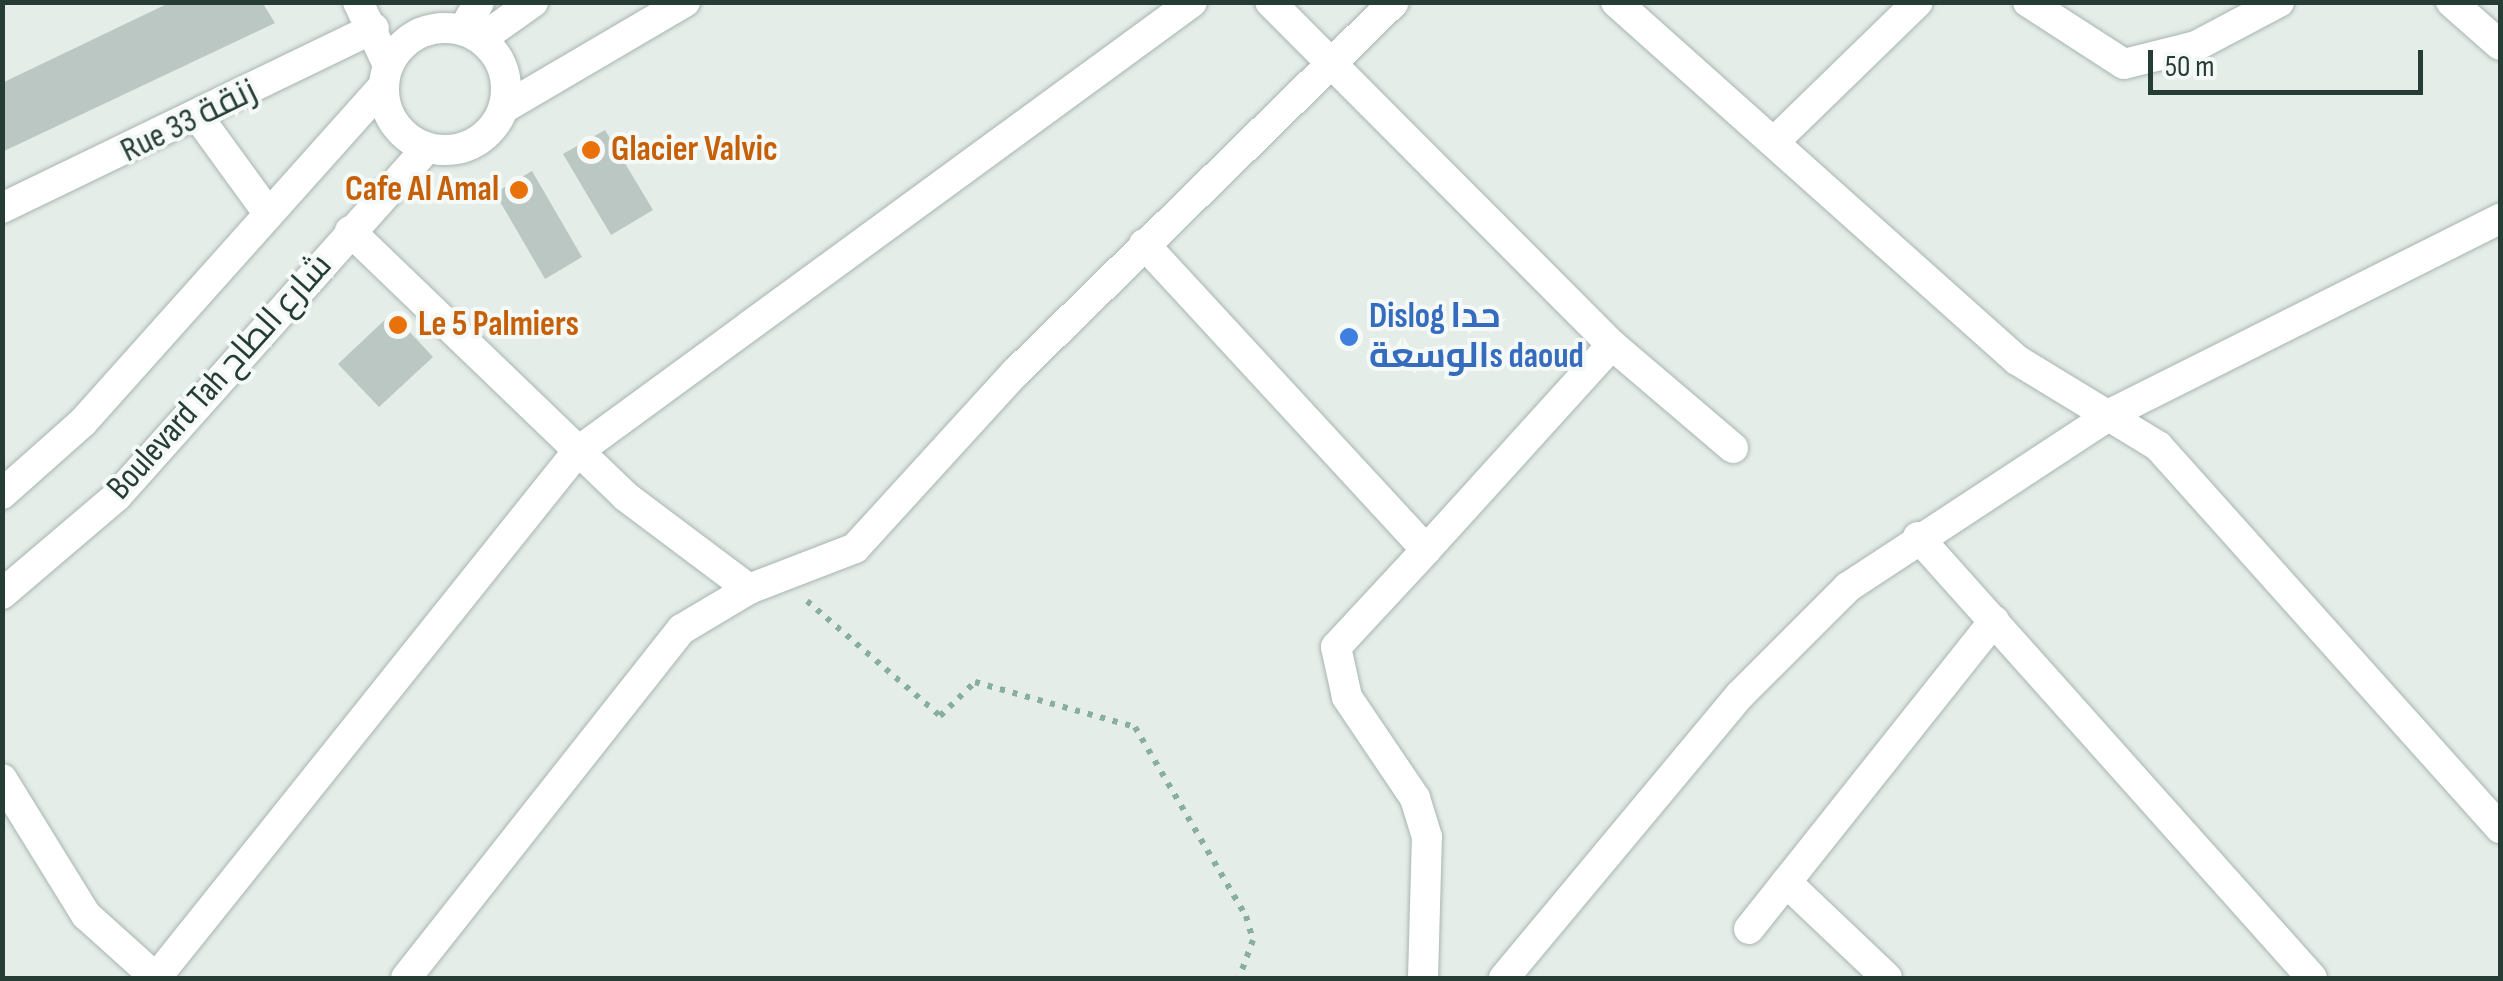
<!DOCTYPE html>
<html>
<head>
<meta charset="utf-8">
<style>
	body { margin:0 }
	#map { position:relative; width:2503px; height:981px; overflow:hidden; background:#e5ede9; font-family:"Sofia Sans Condensed",Cairo,sans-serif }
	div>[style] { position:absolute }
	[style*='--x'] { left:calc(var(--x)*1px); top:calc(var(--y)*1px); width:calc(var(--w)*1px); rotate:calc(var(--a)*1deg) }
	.building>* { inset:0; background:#bac7c2 }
	.path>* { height:6px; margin-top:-3px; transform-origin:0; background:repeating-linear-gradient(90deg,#88ada1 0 5px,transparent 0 13px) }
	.roads { filter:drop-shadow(0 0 2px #a8b5b0) drop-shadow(0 0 2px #a8b5b0) }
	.minor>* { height:30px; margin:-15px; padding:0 15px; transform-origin:15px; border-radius:15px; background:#fff }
	.tertiary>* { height:30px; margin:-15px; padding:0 15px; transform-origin:15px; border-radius:15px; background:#fff }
	.tertiary>.ring { margin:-15px; padding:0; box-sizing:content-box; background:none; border:30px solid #fff; border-radius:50% }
	.dots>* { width:28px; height:28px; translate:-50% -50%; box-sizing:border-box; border:5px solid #f5f9f7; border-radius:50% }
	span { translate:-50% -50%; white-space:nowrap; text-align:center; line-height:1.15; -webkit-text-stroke:8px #f5f9f7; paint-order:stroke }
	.street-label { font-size:35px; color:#263d36 }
	.food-label { font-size:35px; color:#c56008; font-weight:700 }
	.left { translate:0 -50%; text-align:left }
	.right { translate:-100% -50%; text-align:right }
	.shop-label { font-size:35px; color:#366cbe; font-weight:700 }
	.frame { position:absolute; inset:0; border:5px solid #263d36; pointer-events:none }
	.scale { position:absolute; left:2148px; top:50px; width:275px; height:45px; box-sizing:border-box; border:5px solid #263d36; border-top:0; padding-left:12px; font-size:30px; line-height:35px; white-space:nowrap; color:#263d36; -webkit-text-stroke:8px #f5f9f7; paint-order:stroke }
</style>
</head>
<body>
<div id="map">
	<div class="building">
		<i style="clip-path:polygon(171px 2px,262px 2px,275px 23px,2px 152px,2px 83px)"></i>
		<i style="clip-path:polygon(605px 130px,653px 210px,611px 235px,563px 154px)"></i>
		<i style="clip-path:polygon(532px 171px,582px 257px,545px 279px,495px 193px)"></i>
		<i style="clip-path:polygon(392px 313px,433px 357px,379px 407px,338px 364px)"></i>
	</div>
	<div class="path">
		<i style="--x:807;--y:601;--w:176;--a:40.8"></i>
		<i style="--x:940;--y:716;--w:49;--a:-44.2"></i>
		<i style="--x:975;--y:682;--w:166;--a:15.7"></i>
		<i style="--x:1135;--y:727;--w:219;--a:59.6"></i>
		<i style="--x:1246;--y:916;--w:25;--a:74"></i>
		<i style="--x:1253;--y:940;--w:40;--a:110.2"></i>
	</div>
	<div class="roads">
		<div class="minor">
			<i style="--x:1616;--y:2;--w:538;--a:41.76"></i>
			<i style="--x:2017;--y:360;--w:165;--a:31.4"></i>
			<i style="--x:2158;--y:446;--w:513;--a:48.16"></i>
			<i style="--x:2028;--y:2;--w:114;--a:32.9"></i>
			<i style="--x:2124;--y:64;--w:74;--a:-14"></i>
			<i style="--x:2196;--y:46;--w:94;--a:-27.9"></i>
			<i style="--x:2451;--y:2;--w:65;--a:41.3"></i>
			<i style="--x:463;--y:30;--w:32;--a:-60"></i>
			<i style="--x:199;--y:118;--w:117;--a:54"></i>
			<i style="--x:1775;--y:141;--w:199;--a:-44.2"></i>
			<i style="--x:2;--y:208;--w:413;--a:-25.8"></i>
			<i style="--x:350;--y:231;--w:382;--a:43.9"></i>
			<i style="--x:625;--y:496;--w:155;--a:36.9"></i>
			<i style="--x:1144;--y:244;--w:416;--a:47.3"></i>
			<i style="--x:1426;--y:550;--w:277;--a:-47.8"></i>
			<i style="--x:1612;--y:345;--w:484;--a:-134.9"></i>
			<i style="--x:1612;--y:345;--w:159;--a:40.4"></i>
			<i style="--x:1918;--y:537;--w:591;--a:48.22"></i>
			<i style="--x:2;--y:779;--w:160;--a:58.3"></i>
			<i style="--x:86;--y:915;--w:94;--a:42"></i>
			<i style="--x:1786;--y:882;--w:139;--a:43.5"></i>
			<i style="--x:1749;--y:929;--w:394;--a:-51.5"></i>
			<i style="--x:156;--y:978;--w:674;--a:-51.33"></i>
			<i style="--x:577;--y:452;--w:762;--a:-36.19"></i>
			<i style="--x:406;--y:978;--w:445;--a:-51.7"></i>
			<i style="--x:682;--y:629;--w:78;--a:-30.8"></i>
			<i style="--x:749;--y:589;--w:114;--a:-21.1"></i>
			<i style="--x:855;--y:548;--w:237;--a:-47.6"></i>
			<i style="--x:1015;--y:373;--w:530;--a:-44.39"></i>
			<i style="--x:1423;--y:978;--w:141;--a:-88.4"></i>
			<i style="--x:1427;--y:837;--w:41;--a:-107.1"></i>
			<i style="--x:1415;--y:798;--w:122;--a:-124"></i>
			<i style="--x:1347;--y:697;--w:51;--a:-102.4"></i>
			<i style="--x:1336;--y:647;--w:132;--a:-47.1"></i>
		</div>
		<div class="tertiary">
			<i style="--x:358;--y:2;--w:70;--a:64.5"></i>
			<i class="ring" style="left:384px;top:28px;width:92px;height:92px"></i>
			<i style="--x:481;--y:39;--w:64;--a:-35.4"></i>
			<i style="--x:504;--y:108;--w:210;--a:-30.4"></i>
			<i style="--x:2;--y:494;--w:108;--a:-41.6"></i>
			<i style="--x:83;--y:422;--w:450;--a:-48.2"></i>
			<i style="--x:2;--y:594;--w:151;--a:-40.4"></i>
			<i style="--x:117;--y:496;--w:466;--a:-48.3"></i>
			<i style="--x:1504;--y:978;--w:368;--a:-50.2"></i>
			<i style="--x:1740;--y:695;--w:153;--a:-45"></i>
			<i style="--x:1848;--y:587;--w:318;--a:-33.3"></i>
			<i style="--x:2114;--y:412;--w:432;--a:-26.6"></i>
		</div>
	</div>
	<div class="dots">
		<i style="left:591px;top:150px;background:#e8710a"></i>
		<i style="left:519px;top:190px;background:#e8710a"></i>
		<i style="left:398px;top:325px;background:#e8710a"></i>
		<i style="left:1349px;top:337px;background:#3f7fe0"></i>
	</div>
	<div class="street-label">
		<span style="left:189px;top:121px;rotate:-26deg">Rue 33 زنقة</span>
		<span style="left:220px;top:377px;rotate:-48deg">Boulevard Tah شارع الطاح</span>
	</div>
	<div class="food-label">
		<span class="left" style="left:611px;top:150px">Glacier Valvic</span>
		<span class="right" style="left:499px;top:190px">Cafe Al Amal</span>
		<span class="left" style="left:418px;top:325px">Le 5 Palmiers</span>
	</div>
	<div class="shop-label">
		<span class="left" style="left:1369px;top:337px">Dislog حدا<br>الوسعةs daoud</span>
	</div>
	<div class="frame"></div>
	<div class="scale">50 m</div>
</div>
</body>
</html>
